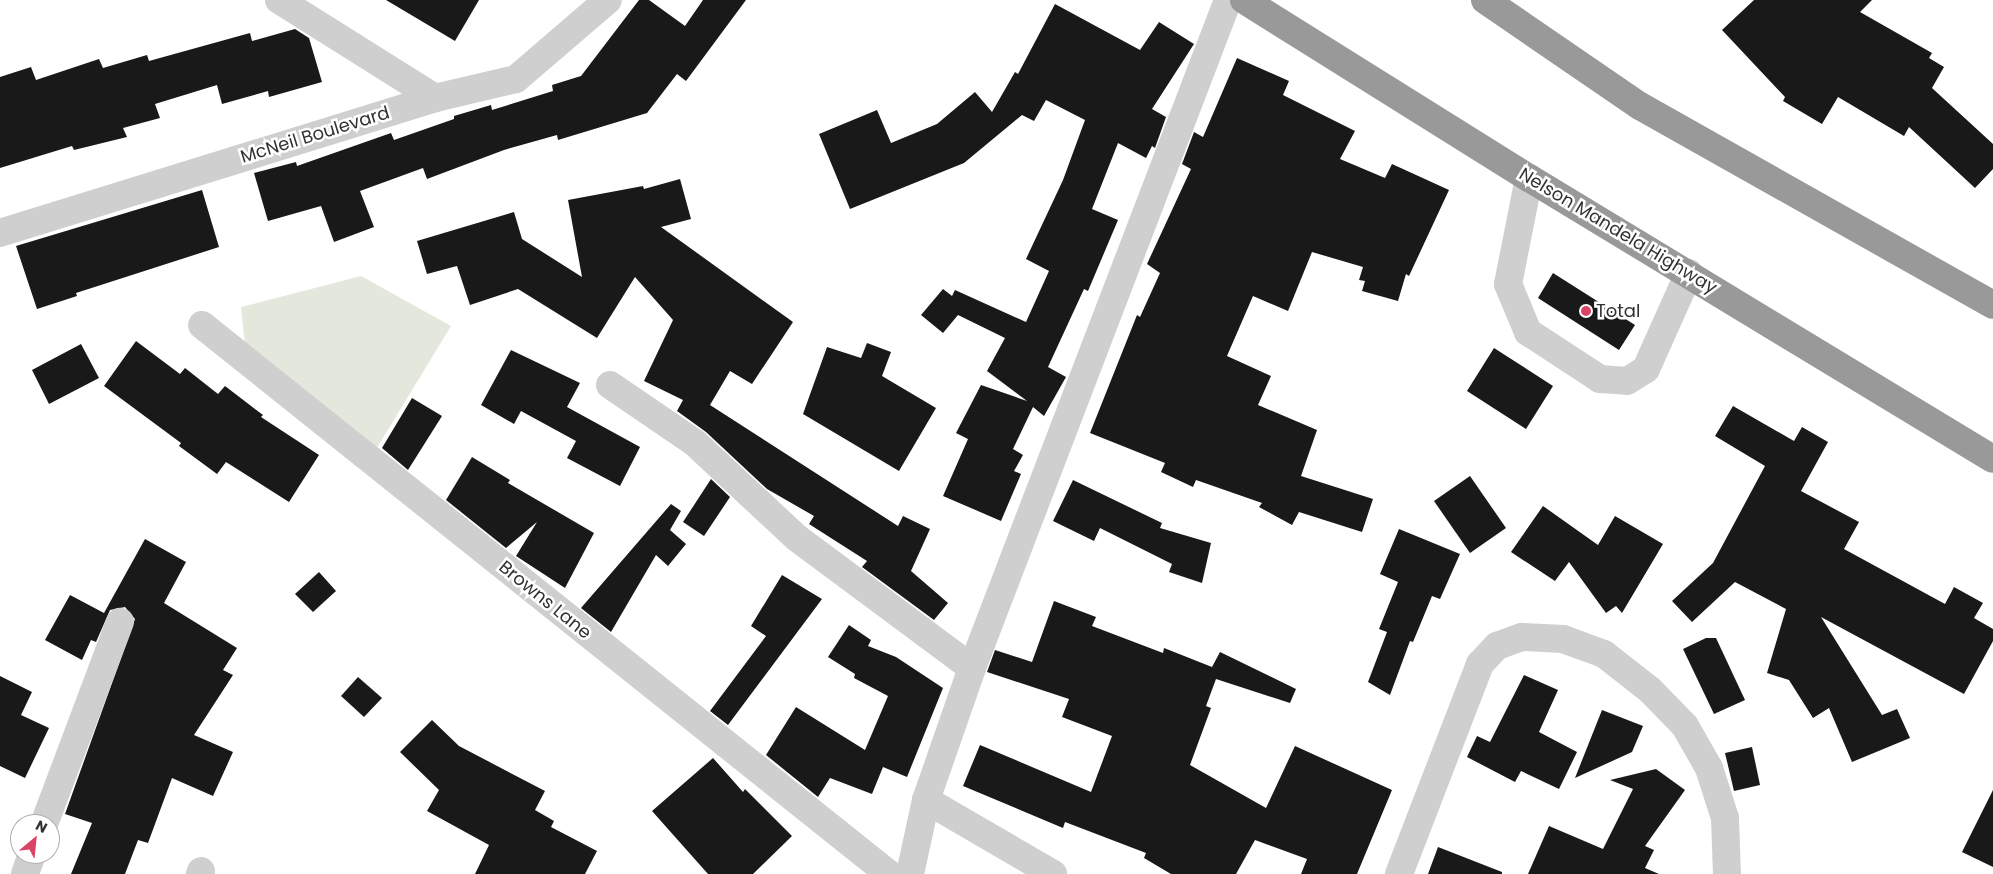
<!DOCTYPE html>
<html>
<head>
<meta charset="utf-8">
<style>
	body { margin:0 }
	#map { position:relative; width:1993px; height:874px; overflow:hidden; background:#fff; font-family:Poppins,sans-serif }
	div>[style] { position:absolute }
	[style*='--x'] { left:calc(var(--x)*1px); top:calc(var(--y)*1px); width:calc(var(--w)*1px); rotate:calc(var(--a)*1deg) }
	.green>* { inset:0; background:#e4e8dc }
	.building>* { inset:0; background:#191919 }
	.minor>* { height:28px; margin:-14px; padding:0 14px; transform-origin:14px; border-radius:14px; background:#cfcfcf }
	.highway>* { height:28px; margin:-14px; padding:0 14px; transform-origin:14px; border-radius:14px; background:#999 }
	.dots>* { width:14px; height:14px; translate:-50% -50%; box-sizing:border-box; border:2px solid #fff; border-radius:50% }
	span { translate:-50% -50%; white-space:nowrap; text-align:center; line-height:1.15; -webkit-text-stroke:5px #fff; paint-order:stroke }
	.street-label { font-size:18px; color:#323232 }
	.poi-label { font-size:18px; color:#323232 }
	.left { translate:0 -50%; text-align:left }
	.north { position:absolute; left:10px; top:814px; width:50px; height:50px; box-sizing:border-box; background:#fff; border:1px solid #adadad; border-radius:50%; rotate:28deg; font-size:14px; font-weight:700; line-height:20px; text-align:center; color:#323232 }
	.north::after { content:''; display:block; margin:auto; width:18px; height:22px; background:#da4366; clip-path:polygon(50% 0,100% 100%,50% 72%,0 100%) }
</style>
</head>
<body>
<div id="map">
	<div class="green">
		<i style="clip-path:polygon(361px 276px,451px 326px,366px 466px,248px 373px,241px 307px)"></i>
	</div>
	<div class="building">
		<i style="clip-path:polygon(386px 0,479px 0,455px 41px)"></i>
		<i style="clip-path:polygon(639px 0,649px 0,685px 26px,703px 0,746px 0,686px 81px,677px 74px,647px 113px,558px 140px,557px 135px,504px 150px,427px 179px,423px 168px,360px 191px,374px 227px,334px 242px,321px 206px,268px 221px,254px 173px,296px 162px,297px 166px,391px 133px,394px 140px,454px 119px,454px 116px,491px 105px,492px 110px,553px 91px,552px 85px,581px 76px)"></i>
		<i style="clip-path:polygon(1754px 0,1872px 0,1860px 12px,1932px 53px,1929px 58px,1944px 67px,1932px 88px,1993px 144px,1993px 169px,1975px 188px,1909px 127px,1904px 136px,1838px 97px,1822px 124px,1783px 101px,1785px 97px,1722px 30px)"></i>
		<i style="clip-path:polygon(1055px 4px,1140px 50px,1159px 22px,1194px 44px,1152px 109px,1166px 117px,1155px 148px,1152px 146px,1146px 158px,1118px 143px,1092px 209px,1118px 220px,1088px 291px,1084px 289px,1048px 367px,1066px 377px,1044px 416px,1033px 407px,1013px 449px,1023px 455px,1014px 471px,1021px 474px,1001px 521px,943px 496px,968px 439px,956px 433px,981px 385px,1027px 401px,987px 371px,1005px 338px,958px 315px,943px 333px,921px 315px,943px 289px,952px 296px,955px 290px,1026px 322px,1049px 271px,1026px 259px,1063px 180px,1085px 120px,1046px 100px,1034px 121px,1022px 115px,964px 163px,850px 209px,819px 134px,877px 110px,891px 143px,937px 124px,975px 92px,992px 112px,1015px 72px,1018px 74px)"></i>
		<i style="clip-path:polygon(295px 29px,309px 38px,322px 82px,269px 97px,268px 91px,222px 104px,217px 85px,155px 104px,160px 118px,123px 128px,127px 137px,74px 150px,72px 146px,0 168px,0 77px,31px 67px,36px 80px,99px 59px,103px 68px,147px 55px,149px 61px,250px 33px,252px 41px)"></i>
		<i style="clip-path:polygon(1237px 58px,1289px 81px,1283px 95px,1355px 131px,1340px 159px,1385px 178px,1392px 164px,1449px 190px,1409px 276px,1406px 274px,1398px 301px,1362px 291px,1365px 281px,1359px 280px,1363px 267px,1312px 252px,1288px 311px,1253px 296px,1227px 356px,1271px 376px,1258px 405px,1317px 430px,1301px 476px,1373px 499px,1362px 532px,1299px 512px,1292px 525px,1259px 507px,1262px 503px,1196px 480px,1193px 487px,1161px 472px,1165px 463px,1090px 433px,1137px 315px,1140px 317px,1160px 273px,1147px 264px,1191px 169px,1182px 164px,1194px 132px,1203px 137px)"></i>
		<i style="clip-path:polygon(680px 179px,691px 219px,661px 227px,793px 322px,752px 384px,730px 371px,710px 405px,898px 526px,903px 516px,930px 529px,911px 571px,948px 603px,934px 620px,862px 567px,867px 561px,809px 524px,814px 516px,767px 489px,706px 432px,677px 411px,683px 400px,644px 381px,673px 320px,635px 277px,597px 338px,518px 289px,470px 305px,457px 266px,427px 274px,417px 241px,514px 212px,522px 239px,582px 277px,568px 200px,643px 186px,644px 189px)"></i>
		<i style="clip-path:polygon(202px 190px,219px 247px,76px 293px,77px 296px,37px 309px,16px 246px)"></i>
		<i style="clip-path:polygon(1553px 273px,1635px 325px,1619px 350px,1538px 298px)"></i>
		<i style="clip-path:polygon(136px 341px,180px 374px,185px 368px,218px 394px,225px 386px,263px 415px,261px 417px,319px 455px,289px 502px,226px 462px,217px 474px,179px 446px,181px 443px,104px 386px)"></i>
		<i style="clip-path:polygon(867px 343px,891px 352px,882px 376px,936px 408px,899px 471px,803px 414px,827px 347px,861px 358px)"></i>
		<i style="clip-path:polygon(81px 344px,99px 378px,49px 404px,32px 370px)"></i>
		<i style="clip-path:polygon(1494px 348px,1553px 386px,1526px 429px,1467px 391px)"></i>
		<i style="clip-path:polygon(511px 350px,580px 383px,567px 407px,640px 447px,620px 486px,567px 458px,576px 441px,521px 411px,514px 424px,481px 405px)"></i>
		<i style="clip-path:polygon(412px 398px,442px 416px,408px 470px,382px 448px)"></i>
		<i style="clip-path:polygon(1733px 406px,1794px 441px,1802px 427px,1828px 442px,1801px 491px,1859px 522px,1844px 549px,1945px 604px,1954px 587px,1983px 603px,1974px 618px,1993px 629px,1993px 641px,1964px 694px,1821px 617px,1882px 715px,1897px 709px,1910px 738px,1852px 762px,1829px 708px,1813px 718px,1789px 680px,1767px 673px,1786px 609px,1735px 582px,1692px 622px,1672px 601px,1713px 563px,1765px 466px,1715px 436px)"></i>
		<i style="clip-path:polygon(472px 457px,510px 480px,508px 483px,594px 533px,565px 588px,516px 556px,537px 522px,506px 548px,446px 500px)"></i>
		<i style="clip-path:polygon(1470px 476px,1506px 528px,1470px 553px,1434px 501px)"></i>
		<i style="clip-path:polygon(711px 479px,730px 497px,704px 536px,683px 522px)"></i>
		<i style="clip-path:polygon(1073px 480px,1162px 523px,1160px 528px,1211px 543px,1202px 583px,1169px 572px,1172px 564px,1100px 528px,1094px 541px,1053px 521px)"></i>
		<i style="clip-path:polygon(671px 504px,681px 511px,670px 530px,686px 544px,668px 566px,656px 555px,611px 632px,581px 608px)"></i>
		<i style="clip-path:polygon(1543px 506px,1598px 545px,1615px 516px,1663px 544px,1622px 613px,1616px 606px,1606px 613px,1569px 562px,1555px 581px,1511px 552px)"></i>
		<i style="clip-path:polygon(1399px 529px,1460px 554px,1440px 599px,1432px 596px,1413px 642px,1410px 641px,1390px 695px,1368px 682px,1387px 632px,1379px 629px,1398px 582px,1380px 574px)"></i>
		<i style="clip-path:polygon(145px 539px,186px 562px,164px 603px,237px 648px,223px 670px,233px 675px,194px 735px,233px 752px,213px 796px,172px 778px,148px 843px,138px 840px,125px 874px,71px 874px,92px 823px,65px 814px,135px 619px,125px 607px,110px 610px,96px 642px,91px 640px,82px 660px,45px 640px,70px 595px,104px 613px)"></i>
		<i style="clip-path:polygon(319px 572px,336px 591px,313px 612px,295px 594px)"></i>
		<i style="clip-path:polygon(782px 575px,822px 599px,728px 725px,710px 711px,766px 636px,751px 626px)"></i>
		<i style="clip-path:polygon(1054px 601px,1096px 617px,1092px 626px,1163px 653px,1164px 648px,1212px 667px,1220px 652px,1296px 689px,1290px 703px,1216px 679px,1206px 706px,1211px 708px,1190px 765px,1266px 808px,1295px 746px,1392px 790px,1357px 874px,1301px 874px,1307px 859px,1255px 840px,1236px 874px,1171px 874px,1144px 858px,1146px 853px,1065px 822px,1063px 828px,963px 786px,980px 745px,1091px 792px,1112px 736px,1062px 717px,1069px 699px,987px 672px,995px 650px,1032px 662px)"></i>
		<i style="clip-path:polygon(849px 625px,871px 640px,868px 646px,896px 657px,943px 688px,907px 777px,883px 767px,872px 794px,830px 778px,818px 797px,766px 755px,796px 707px,865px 750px,888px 696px,854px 678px,855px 674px,828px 657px)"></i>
		<i style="clip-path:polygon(1706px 638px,1716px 638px,1745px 700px,1714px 714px,1683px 649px)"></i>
		<i style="clip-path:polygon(1524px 675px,1558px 690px,1539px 732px,1577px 752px,1559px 789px,1521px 771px,1515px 782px,1467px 757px,1477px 736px,1490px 742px)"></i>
		<i style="clip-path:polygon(0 676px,32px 692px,21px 715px,49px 728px,25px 778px,0 766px)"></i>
		<i style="clip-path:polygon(358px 677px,382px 698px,364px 717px,341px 696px)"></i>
		<i style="clip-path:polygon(1602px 710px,1643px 726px,1632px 752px,1575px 778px)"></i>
		<i style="clip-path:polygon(432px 720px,459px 746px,545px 791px,535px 810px,554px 821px,551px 827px,597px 851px,585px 874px,475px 874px,489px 845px,427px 811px,439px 790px,400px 752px)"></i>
		<i style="clip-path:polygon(1752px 747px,1760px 785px,1734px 791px,1725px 753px)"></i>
		<i style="clip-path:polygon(713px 758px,743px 792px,745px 789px,792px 836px,753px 874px,708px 874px,652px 811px)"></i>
		<i style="clip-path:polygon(1656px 769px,1685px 790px,1645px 846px,1654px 850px,1645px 868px,1659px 874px,1528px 874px,1549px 826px,1603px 849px,1633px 789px,1610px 780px)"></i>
		<i style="clip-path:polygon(1993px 790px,1993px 867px,1962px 852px)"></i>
		<i style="clip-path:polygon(1438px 847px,1502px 872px,1502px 874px,1428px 874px)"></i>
	</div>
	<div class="minor">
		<i style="--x:279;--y:0;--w:184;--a:32.1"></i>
		<i style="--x:1529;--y:178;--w:108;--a:101.2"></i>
		<i style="--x:1508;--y:284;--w:52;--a:67.4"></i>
		<i style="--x:1528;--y:332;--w:86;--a:33.1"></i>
		<i style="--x:1600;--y:379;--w:27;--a:4"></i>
		<i style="--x:1627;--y:381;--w:22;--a:-32"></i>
		<i style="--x:1646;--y:369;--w:105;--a:-65.9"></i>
		<i style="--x:0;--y:233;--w:455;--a:-17.2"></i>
		<i style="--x:435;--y:98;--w:83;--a:-13.2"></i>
		<i style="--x:516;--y:79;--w:121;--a:-40.7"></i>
		<i style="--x:202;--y:325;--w:879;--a:38.63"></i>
		<i style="--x:610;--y:385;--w:103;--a:34.3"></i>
		<i style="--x:695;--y:443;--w:139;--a:43"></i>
		<i style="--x:797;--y:538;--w:218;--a:36.6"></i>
		<i style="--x:926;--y:800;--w:147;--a:30.2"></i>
		<i style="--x:44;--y:824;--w:216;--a:-69.4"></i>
		<i style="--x:25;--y:874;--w:21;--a:-71"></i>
		<i style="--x:200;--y:874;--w:3;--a:-72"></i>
		<i style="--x:910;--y:874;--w:76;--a:-77.8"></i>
		<i style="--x:926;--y:800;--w:140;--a:-70.8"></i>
		<i style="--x:972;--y:668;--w:715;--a:-69.03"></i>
		<i style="--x:1399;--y:874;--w:225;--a:-68.9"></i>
		<i style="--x:1480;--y:664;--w:25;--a:-47"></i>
		<i style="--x:1497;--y:646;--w:27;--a:-20"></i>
		<i style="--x:1522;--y:637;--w:41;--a:2.8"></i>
		<i style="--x:1563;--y:639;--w:44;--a:20.1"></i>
		<i style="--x:1604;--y:654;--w:58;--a:38"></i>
		<i style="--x:1650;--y:690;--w:50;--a:45.8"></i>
		<i style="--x:1685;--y:726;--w:48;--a:60.3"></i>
		<i style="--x:1709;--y:768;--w:52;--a:72.3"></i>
		<i style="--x:1725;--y:818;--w:56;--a:88"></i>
	</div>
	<div class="highway">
		<i style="--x:1244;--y:0;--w:336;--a:32"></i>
		<i style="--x:1529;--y:178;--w:542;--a:31.2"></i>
		<i style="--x:1485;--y:0;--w:188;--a:34.4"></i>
		<i style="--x:1640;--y:106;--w:405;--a:29.4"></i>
	</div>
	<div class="dots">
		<i style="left:1586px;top:311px;background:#da4366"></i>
	</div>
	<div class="street-label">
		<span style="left:315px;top:135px;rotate:-17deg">McNeil Boulevard</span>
		<span style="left:1618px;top:231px;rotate:31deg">Nelson Mandela Highway</span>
		<span style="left:545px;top:600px;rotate:39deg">Browns Lane</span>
	</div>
	<div class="poi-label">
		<span class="left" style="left:1596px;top:311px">Total</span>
	</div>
	<div class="north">N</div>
</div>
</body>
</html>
